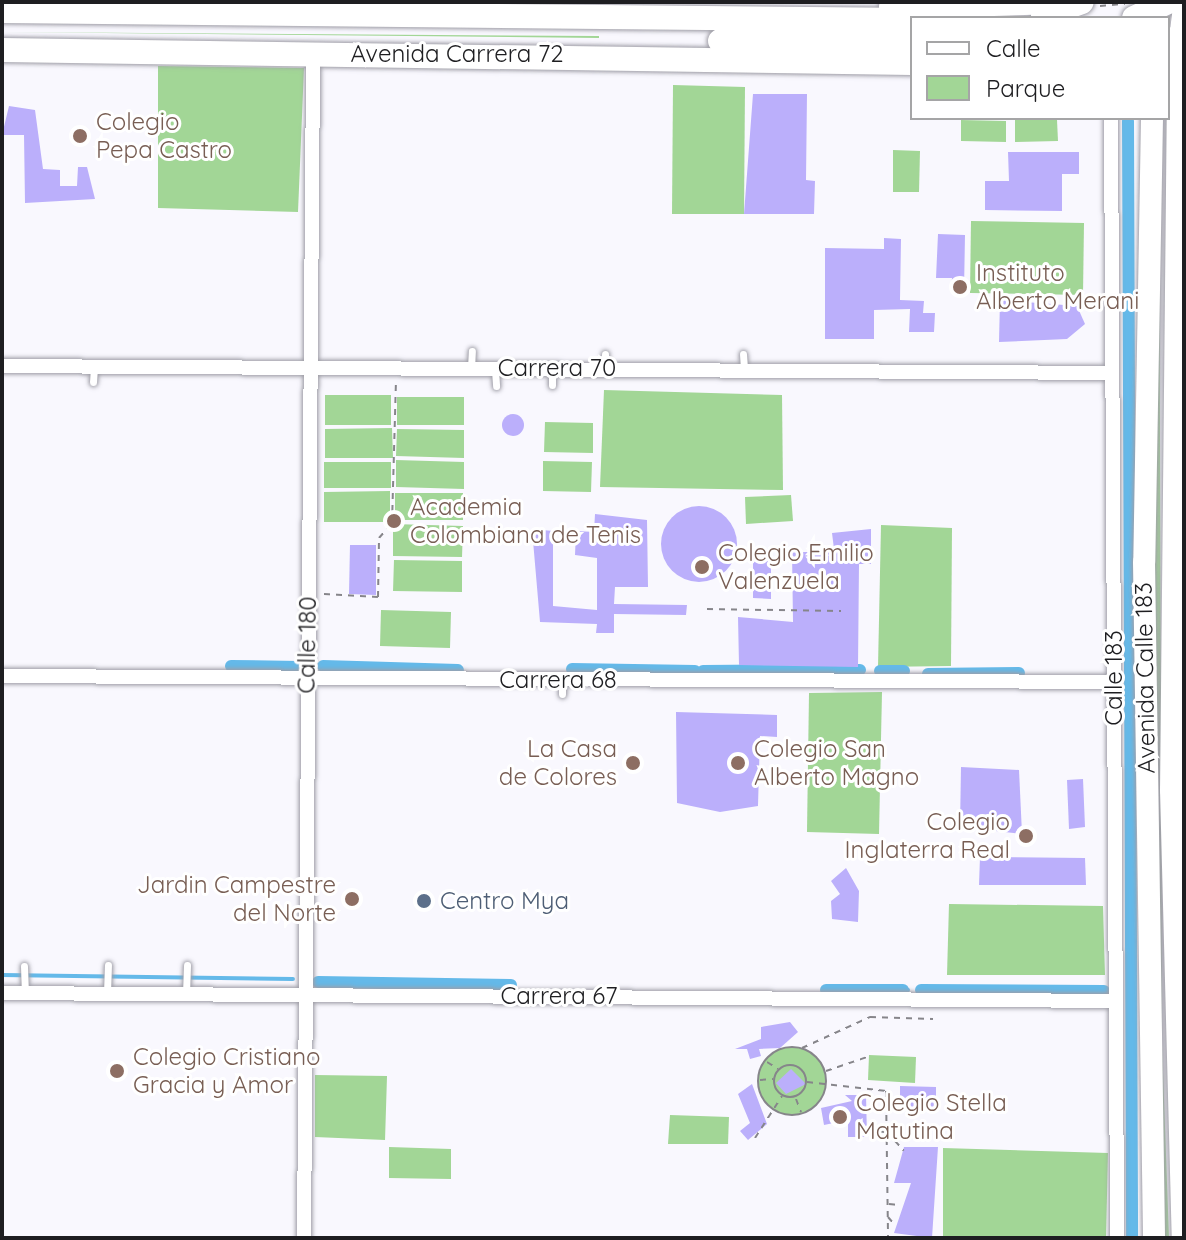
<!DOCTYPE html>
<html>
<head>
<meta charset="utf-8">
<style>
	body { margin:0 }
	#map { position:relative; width:1186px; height:1240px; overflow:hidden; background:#f9f8fe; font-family:Quicksand,sans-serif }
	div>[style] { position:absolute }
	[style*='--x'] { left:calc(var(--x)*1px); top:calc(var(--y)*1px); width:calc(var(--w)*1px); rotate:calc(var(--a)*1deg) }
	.green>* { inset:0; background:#a2d696 }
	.round { border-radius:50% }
	.stream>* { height:4px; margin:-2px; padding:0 2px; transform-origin:2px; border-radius:2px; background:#64b9e9 }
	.canal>* { height:12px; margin:-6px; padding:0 6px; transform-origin:6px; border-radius:6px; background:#64b9e9 }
	.building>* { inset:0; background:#bbaffb }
	.path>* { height:2px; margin-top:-1px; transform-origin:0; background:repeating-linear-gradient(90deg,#86858a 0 6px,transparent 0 12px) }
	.path>.ring { margin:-1px; padding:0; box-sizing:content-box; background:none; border:2px solid #86858a; border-radius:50% }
	.roads { filter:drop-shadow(0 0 2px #9f9ea7) drop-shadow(0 0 2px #9f9ea7) }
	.lane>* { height:7px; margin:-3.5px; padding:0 3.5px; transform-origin:3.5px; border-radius:3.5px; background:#fff }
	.street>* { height:14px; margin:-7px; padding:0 7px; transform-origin:7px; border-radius:7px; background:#fff }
	.primary>* { height:22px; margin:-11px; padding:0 11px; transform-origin:11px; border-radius:11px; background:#fff }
	.highway>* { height:24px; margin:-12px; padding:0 12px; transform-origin:12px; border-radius:12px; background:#fff }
	.dots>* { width:22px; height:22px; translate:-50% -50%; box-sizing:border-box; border:4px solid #fff; border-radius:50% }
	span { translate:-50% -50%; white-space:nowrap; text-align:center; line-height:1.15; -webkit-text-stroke:6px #fff; paint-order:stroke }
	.street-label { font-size:24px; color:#1e1e21 }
	.education-label { font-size:24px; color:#785e54 }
	.left { translate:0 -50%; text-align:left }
	.right { translate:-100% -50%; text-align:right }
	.service-label { font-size:24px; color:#4e5e75 }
	.frame { position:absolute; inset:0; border:4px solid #1e1e21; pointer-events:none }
	.legend { position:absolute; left:910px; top:16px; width:260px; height:104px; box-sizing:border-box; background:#fff; border:2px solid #a5a5a6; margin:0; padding:10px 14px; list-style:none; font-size:24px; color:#1e1e21 }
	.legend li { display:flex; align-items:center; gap:16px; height:40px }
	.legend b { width:40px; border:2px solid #a5a5a6 }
</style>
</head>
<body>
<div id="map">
	<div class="green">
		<i style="clip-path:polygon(2px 32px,599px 36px,599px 38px)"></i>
		<i style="clip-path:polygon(158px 66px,304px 68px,298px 212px,158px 208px)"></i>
		<i style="clip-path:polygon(673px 85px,745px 87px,744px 214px,672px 214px)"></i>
		<i style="clip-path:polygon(1159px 118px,1162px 1044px,1169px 1238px,1161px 1238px,1154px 664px)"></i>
		<i style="clip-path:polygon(961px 120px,1006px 121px,1006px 142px,961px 141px)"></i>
		<i style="clip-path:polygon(1015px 120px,1057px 120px,1058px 141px,1015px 142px)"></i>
		<i style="clip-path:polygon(893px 150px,920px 151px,919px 192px,893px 192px)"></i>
		<i style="clip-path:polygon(971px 221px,1084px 223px,1083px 295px,970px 293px)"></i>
		<i style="clip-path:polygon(604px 390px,782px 395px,783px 490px,600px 487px)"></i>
		<i style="clip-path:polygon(325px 395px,391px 395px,391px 425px,325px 425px)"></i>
		<i style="clip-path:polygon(397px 397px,464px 397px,464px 425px,397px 425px)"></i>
		<i style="clip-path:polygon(545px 422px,593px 423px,593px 453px,544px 452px)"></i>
		<i style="clip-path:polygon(392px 428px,393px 458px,325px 458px,325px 429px)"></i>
		<i style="clip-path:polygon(397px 429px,464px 430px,464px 458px,396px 456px)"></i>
		<i style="clip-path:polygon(396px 460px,464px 462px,464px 489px,396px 487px)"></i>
		<i style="clip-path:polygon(543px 461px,592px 462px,591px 492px,543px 491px)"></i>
		<i style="clip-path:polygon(324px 462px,391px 462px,391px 488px,324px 488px)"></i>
		<i style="clip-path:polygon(390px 491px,390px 522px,324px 522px,324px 492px)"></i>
		<i style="clip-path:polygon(395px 493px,463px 493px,463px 520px,395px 520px)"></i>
		<i style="clip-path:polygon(791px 495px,793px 521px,746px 524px,745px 497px)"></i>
		<i style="clip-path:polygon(393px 524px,463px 526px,462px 557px,393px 556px)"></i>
		<i style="clip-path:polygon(881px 525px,952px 528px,951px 666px,878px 667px)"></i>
		<i style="clip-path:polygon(394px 560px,462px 561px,462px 592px,393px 591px)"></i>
		<i style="clip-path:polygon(381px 610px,451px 612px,450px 648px,380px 646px)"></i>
		<i style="clip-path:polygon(882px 692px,879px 834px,807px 832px,809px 693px)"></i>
		<i style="clip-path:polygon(949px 904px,1103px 906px,1105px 975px,947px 975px)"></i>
		<i class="round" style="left:758px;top:1047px;width:68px;height:68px"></i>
		<i style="clip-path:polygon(869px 1055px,916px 1057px,915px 1083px,868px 1080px)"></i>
		<i style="clip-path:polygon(315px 1075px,387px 1076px,385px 1140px,315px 1137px)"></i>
		<i style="clip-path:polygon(670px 1115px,729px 1117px,728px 1144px,668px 1144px)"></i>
		<i style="clip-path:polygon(389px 1147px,451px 1149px,451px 1179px,389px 1178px)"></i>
		<i style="clip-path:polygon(943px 1148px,1108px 1153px,1106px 1238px,943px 1238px)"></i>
	</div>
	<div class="stream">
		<i style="--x:2;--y:975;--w:291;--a:0.8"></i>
		<i style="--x:903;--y:990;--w:5;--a:0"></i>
	</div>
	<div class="canal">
		<i style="--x:1128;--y:121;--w:1117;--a:89.79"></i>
		<i style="--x:231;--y:666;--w:68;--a:0.8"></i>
		<i style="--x:323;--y:666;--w:135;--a:1.7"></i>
		<i style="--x:572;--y:669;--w:123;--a:0.9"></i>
		<i style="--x:703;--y:671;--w:157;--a:-0.4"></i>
		<i style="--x:880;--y:671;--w:24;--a:0"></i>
		<i style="--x:928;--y:674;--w:91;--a:-0.6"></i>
		<i style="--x:318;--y:982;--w:193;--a:0.9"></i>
		<i style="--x:826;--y:990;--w:77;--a:0"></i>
		<i style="--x:921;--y:990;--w:183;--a:0.3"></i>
	</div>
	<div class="building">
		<i style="clip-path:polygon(753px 94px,807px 94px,806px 180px,815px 181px,814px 214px,744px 214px)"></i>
		<i style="clip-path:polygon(9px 106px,35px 110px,43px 169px,60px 170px,60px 186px,77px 186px,78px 167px,87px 167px,95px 199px,25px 203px,24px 135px,2px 135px)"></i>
		<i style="clip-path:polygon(1008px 152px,1079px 152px,1079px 174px,1062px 174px,1062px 211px,985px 210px,985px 181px,1009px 181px)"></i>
		<i style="clip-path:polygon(938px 234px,965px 235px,964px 291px,951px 291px,952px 278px,936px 278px)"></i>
		<i style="clip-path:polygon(884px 238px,901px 239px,900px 300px,924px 301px,923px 313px,935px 313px,934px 332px,909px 332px,910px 309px,874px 310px,874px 339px,825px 339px,825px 248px,884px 249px)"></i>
		<i style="clip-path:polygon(1000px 300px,1077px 306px,1085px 324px,1067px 339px,999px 342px)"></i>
		<i class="round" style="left:502px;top:414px;width:22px;height:22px"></i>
		<i class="round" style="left:661px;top:506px;width:76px;height:76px"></i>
		<i style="clip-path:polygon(595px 514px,647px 520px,648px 587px,615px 587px,614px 604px,687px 605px,686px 615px,614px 614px,614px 633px,596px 633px,597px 624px,540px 622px,532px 529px,553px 531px,553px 606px,597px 610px,597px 558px,575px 555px,576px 531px,594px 532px)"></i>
		<i style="clip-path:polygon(871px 529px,871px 564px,859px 564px,858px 667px,739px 665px,738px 617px,793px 622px,792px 552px,823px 552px,834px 549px,832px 533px)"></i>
		<i style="clip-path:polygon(350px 545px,376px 545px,376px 595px,349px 594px)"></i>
		<i style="clip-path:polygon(753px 548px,771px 548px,771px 599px,753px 598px)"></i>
		<i style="clip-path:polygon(676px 712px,777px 715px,777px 737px,760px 736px,758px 806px,720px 812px,677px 803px)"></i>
		<i style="clip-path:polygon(961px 767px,1019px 770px,1022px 834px,960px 827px)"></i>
		<i style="clip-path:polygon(1083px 779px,1085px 827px,1069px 829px,1067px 780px)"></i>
		<i style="clip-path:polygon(980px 857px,1085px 858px,1086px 885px,979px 885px)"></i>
		<i style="clip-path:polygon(846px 868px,859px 891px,858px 922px,832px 919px,831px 901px,840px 894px,831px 881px)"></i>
		<i style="clip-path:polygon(790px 1022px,798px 1032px,780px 1048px,759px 1049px,761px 1056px,750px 1059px,747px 1049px,735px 1049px,761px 1039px,761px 1027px)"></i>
		<i style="clip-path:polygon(791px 1069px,806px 1084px,786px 1094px,776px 1083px)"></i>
		<i style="clip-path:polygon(752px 1084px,767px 1124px,748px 1140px,740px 1131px,750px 1123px,738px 1094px)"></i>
		<i style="clip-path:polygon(900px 1086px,936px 1087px,936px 1109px,900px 1108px)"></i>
		<i style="clip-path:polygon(845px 1095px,866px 1095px,867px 1137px,848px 1137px,848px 1120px,824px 1125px,821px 1108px,852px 1101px)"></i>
		<i style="clip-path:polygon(904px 1147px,938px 1147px,932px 1238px,894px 1233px,911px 1183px,894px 1183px)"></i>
	</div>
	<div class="path">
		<i style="--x:1100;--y:6;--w:25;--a:-5"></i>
		<i style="--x:324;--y:594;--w:54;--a:3.2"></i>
		<i style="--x:378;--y:597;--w:59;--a:-89"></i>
		<i style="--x:379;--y:538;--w:20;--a:-49"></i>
		<i style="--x:392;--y:523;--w:140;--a:-88.4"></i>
		<i style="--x:707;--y:609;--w:134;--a:0.9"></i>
		<i class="ring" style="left:758px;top:1047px;width:66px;height:66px"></i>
		<i style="--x:802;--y:1048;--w:75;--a:-24.5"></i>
		<i style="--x:870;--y:1017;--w:63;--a:1.8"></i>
		<i style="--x:767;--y:1062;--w:13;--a:32"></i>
		<i class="ring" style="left:774px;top:1065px;width:30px;height:30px"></i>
		<i style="--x:826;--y:1071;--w:43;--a:-18.9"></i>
		<i style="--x:760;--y:1080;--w:13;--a:-4"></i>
		<i style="--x:807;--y:1082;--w:80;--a:6.5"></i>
		<i style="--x:886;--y:1091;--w:147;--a:89.2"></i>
		<i style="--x:796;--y:1099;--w:14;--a:69"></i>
		<i style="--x:867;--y:1131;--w:20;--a:3"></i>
		<i style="--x:887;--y:1132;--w:25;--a:48"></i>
		<i style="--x:755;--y:1138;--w:50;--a:-57.3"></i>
		<i style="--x:889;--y:1204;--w:10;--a:6"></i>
		<i style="--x:888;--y:1217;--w:9;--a:49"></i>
	</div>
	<div class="roads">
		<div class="lane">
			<i style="--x:743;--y:354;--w:16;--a:86"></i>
			<i style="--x:471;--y:368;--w:17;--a:-87"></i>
			<i style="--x:605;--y:368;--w:14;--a:-90"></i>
			<i style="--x:495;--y:370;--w:16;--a:86"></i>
			<i style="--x:93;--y:382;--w:16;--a:-86"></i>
			<i style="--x:552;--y:385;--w:17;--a:-90"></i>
			<i style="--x:562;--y:694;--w:14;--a:-90"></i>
			<i style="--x:24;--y:966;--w:27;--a:88"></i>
			<i style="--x:107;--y:993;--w:28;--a:-88"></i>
			<i style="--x:186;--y:994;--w:29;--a:-88"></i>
		</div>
		<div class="street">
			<i style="--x:1111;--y:118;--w:1120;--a:89.69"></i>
			<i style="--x:2;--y:366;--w:1110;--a:0.36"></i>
			<i style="--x:2;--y:676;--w:1112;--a:0.31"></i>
			<i style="--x:2;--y:993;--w:1114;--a:0.41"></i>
			<i style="--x:304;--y:1238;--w:1185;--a:-89.56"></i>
		</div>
		<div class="primary">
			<i style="--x:1168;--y:38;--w:51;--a:78.7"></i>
			<i style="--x:1178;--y:88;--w:702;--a:90.57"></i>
			<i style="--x:1171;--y:790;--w:448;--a:88.5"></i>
			<i style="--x:1178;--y:54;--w:47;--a:-82.7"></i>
			<i style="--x:1152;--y:118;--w:444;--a:91"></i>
			<i style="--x:1144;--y:562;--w:676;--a:89.15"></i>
		</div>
		<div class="highway">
			<i style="--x:891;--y:7;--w:166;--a:-1.7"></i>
			<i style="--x:2;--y:11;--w:910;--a:0.57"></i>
			<i style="--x:1043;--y:16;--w:41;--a:-19.7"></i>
			<i style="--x:1134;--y:18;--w:38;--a:-25"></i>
			<i style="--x:720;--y:41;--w:192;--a:0.6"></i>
			<i style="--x:2;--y:50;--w:910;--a:0.82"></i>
		</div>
	</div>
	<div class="dots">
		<i style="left:80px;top:136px;background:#8d6e63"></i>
		<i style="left:960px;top:287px;background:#8d6e63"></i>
		<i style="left:394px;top:521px;background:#8d6e63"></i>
		<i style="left:702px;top:567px;background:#8d6e63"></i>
		<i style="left:633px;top:763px;background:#8d6e63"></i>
		<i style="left:738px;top:763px;background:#8d6e63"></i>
		<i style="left:1026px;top:836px;background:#8d6e63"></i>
		<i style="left:352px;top:899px;background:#8d6e63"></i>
		<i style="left:424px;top:901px;background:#5c6f8a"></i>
		<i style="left:117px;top:1071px;background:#8d6e63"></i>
		<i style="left:840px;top:1117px;background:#8d6e63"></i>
	</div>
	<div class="street-label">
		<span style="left:457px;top:54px">Avenida Carrera 72</span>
		<span style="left:557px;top:368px">Carrera 70</span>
		<span style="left:307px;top:645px;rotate:-89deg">Calle 180</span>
		<span style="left:1114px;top:678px;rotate:-90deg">Calle 183</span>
		<span style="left:1145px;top:678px;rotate:-91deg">Avenida Calle 183</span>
		<span style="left:558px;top:680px">Carrera 68</span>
		<span style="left:559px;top:996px">Carrera 67</span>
	</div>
	<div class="education-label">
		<span class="left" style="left:96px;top:136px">Colegio<br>Pepa Castro</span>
		<span class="left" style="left:976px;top:287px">Instituto<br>Alberto Merani</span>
		<span class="left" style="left:410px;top:521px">Academia<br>Colombiana de Tenis</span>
		<span class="left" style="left:718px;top:567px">Colegio Emilio<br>Valenzuela</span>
		<span class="right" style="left:617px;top:763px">La Casa<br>de Colores</span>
		<span class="left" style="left:754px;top:763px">Colegio San<br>Alberto Magno</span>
		<span class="right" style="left:1010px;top:836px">Colegio<br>Inglaterra Real</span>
		<span class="right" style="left:336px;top:899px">Jardin Campestre<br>del Norte</span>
		<span class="left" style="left:133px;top:1071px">Colegio Cristiano<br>Gracia y Amor</span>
		<span class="left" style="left:856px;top:1117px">Colegio Stella<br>Matutina</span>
	</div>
	<div class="service-label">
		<span class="left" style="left:440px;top:901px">Centro Mya</span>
	</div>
	<div class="frame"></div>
	<ul class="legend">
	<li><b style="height:10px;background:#fff"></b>Calle</li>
	<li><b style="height:22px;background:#a2d696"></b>Parque</li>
	</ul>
</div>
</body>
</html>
